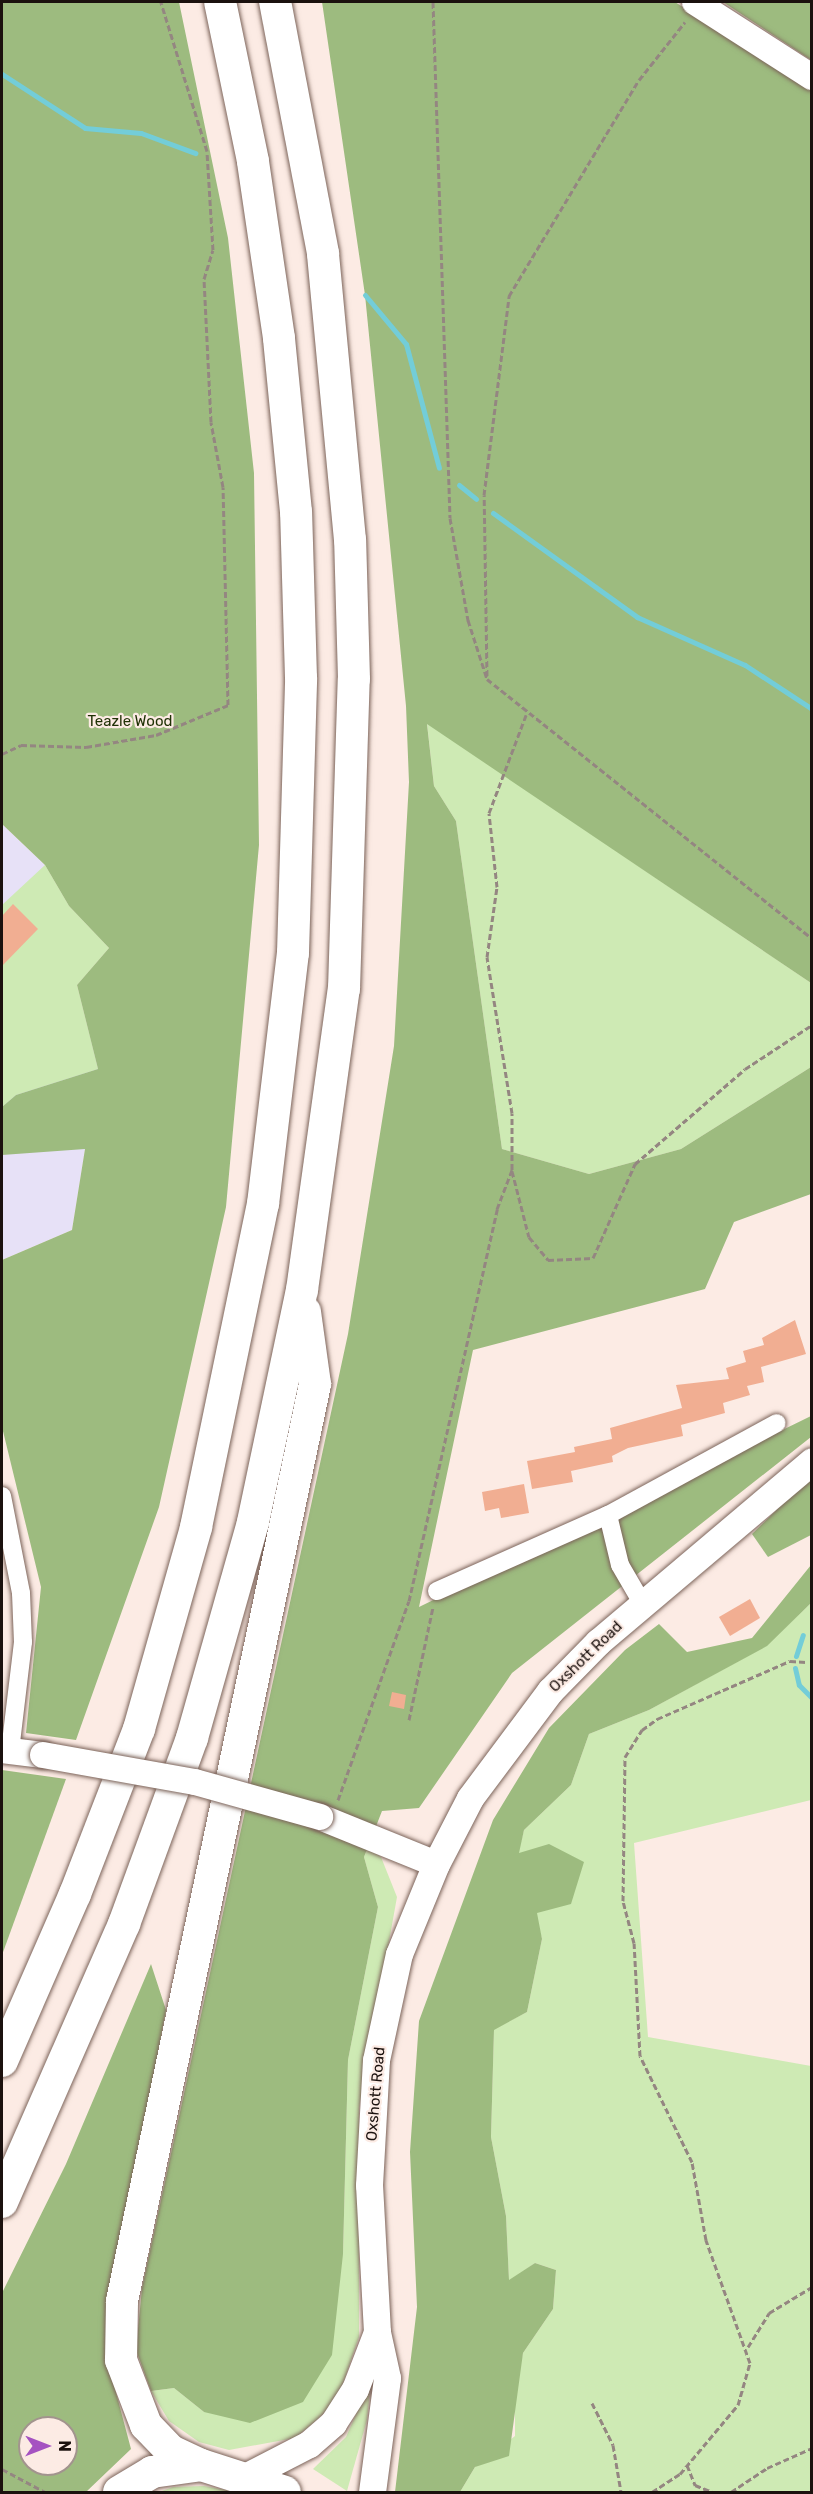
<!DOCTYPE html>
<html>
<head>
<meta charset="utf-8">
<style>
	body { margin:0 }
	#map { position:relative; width:813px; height:2494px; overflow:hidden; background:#fcebe4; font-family:Rubik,sans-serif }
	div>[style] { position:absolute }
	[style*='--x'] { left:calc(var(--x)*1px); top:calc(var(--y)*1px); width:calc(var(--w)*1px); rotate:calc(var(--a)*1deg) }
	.commercial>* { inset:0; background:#e7e1f7 }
	.green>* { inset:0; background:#ceeab4 }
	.forest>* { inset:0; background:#9dbb7f }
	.stream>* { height:5px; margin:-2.5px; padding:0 2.5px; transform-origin:2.5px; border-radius:2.5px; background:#73cdd8 }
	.building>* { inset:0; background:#f1ae92 }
	.path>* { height:3px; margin-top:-1.5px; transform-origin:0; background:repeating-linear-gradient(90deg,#948681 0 6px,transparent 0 9px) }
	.roads { filter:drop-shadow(0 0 2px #7c645a) drop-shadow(0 0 2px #7c645a) }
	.street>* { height:18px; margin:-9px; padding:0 9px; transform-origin:9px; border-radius:9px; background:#fff }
	.secondary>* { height:26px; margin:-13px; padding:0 13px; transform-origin:13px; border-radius:13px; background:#fff }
	.primary>* { height:27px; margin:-13.5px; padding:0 13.5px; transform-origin:13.5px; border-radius:13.5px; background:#fff }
	.highway>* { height:32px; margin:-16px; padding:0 16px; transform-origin:16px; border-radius:16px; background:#fff }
	.bridges { filter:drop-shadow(0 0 2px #7c645a) drop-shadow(0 0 2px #7c645a) }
	.secondary-bridge>* { height:26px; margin:-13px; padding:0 13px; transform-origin:13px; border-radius:13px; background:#fff }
	span { translate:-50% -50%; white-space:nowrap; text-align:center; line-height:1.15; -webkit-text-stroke:4.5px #fcebe4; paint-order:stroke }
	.park-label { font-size:15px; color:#1f3105 }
	.street-label { font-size:15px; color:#1b110e }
	.frame { position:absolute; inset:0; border:3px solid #1b110e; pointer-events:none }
	.north { position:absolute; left:18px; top:2416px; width:60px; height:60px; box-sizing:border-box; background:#fcebe4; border:2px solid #a2948e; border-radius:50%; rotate:90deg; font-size:16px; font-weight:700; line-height:24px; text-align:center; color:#1b110e }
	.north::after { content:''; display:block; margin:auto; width:21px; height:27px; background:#a552c1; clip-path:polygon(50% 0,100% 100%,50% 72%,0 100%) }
</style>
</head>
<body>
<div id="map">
	<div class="commercial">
		<i style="clip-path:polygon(2px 824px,45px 865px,98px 1069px,72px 1230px,2px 1260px)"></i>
	</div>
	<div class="green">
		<i style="clip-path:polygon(427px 723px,811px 983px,811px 1067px,681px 1149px,589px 1174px,502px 1149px,456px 821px,434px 786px)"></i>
		<i style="clip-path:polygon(45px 865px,69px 906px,109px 948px,77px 985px,98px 1069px,16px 1095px,2px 1107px,2px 905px)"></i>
		<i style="clip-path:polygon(811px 1603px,811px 1800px,634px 1843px,648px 2037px,811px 2066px,811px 2492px,460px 2492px,475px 2467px,515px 2436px,515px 2387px,523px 2353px,553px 2309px,556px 2270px,535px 2263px,509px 2281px,506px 2216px,491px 2137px,494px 2029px,527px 2012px,542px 1939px,518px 1853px,524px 1830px,571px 1785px,589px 1734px,649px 1710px,766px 1646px)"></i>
		<i style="clip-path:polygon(368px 1847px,381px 1857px,397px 1897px,359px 2108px,359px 2337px,338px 2398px,318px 2419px,295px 2438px,229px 2450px,199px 2442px,169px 2421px,151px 2391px,174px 2388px,204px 2412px,343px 2254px,348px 2060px,378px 1907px,364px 1857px)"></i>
		<i style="clip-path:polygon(371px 2380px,367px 2420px,347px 2491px,313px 2469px,346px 2437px)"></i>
		<i style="clip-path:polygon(204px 2486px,237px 2492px,159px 2492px,173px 2487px)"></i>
	</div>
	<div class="forest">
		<i style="clip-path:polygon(2px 2px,179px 2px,228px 238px,254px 473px,259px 845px,226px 1207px,159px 1507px,76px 1740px,26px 1733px,41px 1587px,2px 1427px,2px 1260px,72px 1230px,85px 1149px,2px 1155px,2px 1107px,16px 1095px,98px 1069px,77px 985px,109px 948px,69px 906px,45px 865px,2px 824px)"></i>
		<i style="clip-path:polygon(322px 2px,675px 2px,811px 90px,811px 983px,427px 724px,434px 786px,456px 821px,502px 1149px,589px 1174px,681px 1149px,811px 1067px,811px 1194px,734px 1222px,705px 1289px,473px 1350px,419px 1607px,811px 1416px,811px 1437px,512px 1673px,419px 1808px,382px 1811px,364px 1857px,378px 1907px,348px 2060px,343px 2254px,332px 2355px,303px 2402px,250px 2423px,204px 2412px,174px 2388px,151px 2391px,136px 2350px,142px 2288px,348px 1334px,394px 1046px,409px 782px,406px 706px,365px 295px)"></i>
		<i style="clip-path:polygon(723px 2px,811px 2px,811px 60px)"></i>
		<i style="clip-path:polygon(811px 1476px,811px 1535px,768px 1557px,752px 1534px)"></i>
		<i style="clip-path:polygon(811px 1565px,811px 1603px,767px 1646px,649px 1710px,589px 1734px,571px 1785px,524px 1830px,519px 1853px,549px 1844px,584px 1862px,571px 1904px,537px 1913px,542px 1939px,527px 2012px,494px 2030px,491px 2137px,506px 2216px,509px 2280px,535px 2263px,556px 2270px,553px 2309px,523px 2353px,509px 2456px,475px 2467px,460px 2492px,395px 2492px,417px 2307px,410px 2152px,419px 2021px,493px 1820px,549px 1728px,625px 1650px,659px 1624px,687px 1652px,752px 1638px)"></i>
		<i style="clip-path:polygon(2px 1770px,66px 1779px,2px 1955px)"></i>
		<i style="clip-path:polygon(evenodd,151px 1964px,166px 2010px,108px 2320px,114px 2385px,131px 2449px,86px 2492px,2px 2492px,2px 2293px,66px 2164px,151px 1964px,30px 2428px,66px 2428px,66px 2464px,30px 2464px,30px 2428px)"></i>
	</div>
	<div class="stream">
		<i style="--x:2;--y:74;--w:99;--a:33"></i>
		<i style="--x:85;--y:128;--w:56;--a:5.1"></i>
		<i style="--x:141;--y:133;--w:58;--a:20.3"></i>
		<i style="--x:365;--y:295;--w:64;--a:50.1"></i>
		<i style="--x:406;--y:344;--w:128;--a:75.1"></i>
		<i style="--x:459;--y:485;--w:22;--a:39"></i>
		<i style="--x:493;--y:513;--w:178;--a:35.8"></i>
		<i style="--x:637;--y:617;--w:118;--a:24"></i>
		<i style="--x:745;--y:665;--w:80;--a:33.3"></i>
		<i style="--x:796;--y:1656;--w:22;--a:-72"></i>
		<i style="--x:795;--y:1668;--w:17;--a:77"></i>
		<i style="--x:799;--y:1685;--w:18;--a:45"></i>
	</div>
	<div class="building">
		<i style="clip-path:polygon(13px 904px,38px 929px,2px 966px,2px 916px)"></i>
		<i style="clip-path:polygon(795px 1320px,806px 1354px,761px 1367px,764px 1382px,747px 1386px,750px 1395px,723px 1403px,725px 1413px,681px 1425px,683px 1436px,628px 1448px,612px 1456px,613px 1462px,571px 1471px,573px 1482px,532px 1489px,527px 1461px,575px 1452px,574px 1447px,612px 1439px,610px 1428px,682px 1408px,676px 1385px,729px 1379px,726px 1368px,746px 1362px,743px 1351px,764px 1345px,762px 1338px)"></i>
		<i style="clip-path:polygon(524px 1484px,529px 1513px,501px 1518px,499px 1508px,485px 1511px,482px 1492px)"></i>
		<i style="clip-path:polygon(750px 1599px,760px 1618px,730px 1636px,719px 1617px)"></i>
		<i style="clip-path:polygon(392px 1692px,406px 1695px,404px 1709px,389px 1706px)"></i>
	</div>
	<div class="path">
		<i style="--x:433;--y:2;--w:516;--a:88.11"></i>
		<i style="--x:450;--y:518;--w:104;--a:80"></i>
		<i style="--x:468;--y:620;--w:62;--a:72.1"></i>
		<i style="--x:487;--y:679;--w:416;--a:38.6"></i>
		<i style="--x:487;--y:676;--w:181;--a:-90.9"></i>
		<i style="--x:484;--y:495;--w:201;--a:-82.8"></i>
		<i style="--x:509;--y:296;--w:252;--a:-59"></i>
		<i style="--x:639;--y:80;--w:74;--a:-51.6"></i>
		<i style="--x:2;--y:754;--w:21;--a:-25"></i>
		<i style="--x:21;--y:745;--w:65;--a:1.8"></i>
		<i style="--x:86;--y:747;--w:71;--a:-9.7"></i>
		<i style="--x:156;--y:735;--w:78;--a:-22.6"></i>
		<i style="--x:228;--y:705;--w:218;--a:-91.3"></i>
		<i style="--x:223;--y:487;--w:66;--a:-100.5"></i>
		<i style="--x:211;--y:422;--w:143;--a:-92.8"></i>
		<i style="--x:204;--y:279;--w:30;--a:-73"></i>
		<i style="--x:213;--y:250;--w:99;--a:-93.5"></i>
		<i style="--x:207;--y:151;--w:156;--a:-107.2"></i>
		<i style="--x:512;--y:1171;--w:68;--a:75.6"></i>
		<i style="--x:529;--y:1237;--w:30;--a:50"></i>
		<i style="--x:548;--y:1260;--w:45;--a:-2.5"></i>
		<i style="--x:593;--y:1258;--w:103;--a:-65.9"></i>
		<i style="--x:635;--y:1164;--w:145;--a:-40.8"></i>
		<i style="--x:745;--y:1069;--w:80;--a:-33.3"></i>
		<i style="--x:409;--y:1720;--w:116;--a:-78"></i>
		<i style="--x:338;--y:1800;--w:211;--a:-70.4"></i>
		<i style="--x:409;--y:1601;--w:402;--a:-77.3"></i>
		<i style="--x:497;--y:1209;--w:42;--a:-69"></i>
		<i style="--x:512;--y:1170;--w:57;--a:-90"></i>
		<i style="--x:512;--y:1113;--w:158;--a:-99.1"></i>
		<i style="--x:487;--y:957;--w:71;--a:-81.9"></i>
		<i style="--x:497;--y:887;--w:74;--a:-96.2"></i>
		<i style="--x:489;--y:813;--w:105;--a:-69.3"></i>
		<i style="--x:748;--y:2347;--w:40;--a:-58"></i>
		<i style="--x:769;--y:2313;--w:50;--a:-31.2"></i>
		<i style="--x:592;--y:2403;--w:47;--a:63.4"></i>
		<i style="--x:613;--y:2445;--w:48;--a:80.3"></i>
		<i style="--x:687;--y:2465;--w:22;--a:68"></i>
		<i style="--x:695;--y:2485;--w:18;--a:22"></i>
		<i style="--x:2;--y:2469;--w:49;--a:28.1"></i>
		<i style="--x:652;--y:2492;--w:33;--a:-33"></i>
		<i style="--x:680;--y:2474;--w:90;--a:-50"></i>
		<i style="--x:738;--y:2405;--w:44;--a:-74.1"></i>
		<i style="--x:750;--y:2363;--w:131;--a:-109.7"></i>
		<i style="--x:706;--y:2240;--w:79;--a:-100.2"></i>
		<i style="--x:692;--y:2162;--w:118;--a:-116.1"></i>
		<i style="--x:640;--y:2056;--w:113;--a:-93"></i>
		<i style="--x:634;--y:1943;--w:43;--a:-104.7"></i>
		<i style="--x:623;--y:1901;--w:144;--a:-89.2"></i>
		<i style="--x:625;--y:1757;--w:32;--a:-58"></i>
		<i style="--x:642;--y:1730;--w:19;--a:-36"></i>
		<i style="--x:657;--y:1719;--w:145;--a:-23.6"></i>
		<i style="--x:790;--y:1661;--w:16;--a:4"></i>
		<i style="--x:731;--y:2492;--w:43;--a:-33.7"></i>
		<i style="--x:767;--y:2468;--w:49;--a:-24"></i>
	</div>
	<div class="roads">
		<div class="street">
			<i style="--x:2;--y:1496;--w:99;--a:78.9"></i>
			<i style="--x:21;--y:1593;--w:49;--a:87.7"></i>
			<i style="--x:23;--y:1642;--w:110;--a:96.8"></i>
			<i style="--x:608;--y:1515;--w:51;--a:76.5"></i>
			<i style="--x:620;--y:1565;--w:44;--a:59.9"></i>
			<i style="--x:437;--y:1591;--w:187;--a:-24"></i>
			<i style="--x:608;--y:1515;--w:192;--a:-28.6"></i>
		</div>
		<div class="secondary">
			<i style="--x:695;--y:2;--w:139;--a:32.7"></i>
			<i style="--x:2;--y:1750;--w:41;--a:7"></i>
			<i style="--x:320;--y:1817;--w:125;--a:22.1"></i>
		</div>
		<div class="primary">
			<i style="--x:245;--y:2477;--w:72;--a:-27.3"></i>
			<i style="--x:309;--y:2444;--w:32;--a:-41"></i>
			<i style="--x:333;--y:2423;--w:40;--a:-57.1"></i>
			<i style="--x:355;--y:2389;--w:61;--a:-68.9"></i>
			<i style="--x:372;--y:2492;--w:115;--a:-82.5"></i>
			<i style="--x:387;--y:2378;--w:47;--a:-102.3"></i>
			<i style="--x:377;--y:2332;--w:147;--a:-93.1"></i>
			<i style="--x:369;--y:2185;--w:125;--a:-86.8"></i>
			<i style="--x:376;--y:2060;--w:108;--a:-77.8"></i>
			<i style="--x:399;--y:1954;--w:97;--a:-67.7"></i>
			<i style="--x:436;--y:1864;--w:74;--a:-62.7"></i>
			<i style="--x:470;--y:1798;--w:134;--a:-53.2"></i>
			<i style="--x:550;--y:1691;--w:69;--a:-45.6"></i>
			<i style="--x:598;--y:1642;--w:280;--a:-40.2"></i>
		</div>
		<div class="highway">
			<i style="--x:2;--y:2061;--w:182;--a:-66.4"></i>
			<i style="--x:75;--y:1894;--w:177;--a:-68.8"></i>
			<i style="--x:139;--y:1729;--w:210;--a:-74.2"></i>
			<i style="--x:196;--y:1527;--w:330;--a:-78.3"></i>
			<i style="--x:263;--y:1204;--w:253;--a:-83.2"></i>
			<i style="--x:293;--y:953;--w:275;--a:-88.3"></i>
			<i style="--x:301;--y:678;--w:166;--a:-91.7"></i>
			<i style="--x:296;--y:512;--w:175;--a:-95.6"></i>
			<i style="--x:279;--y:338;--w:179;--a:-98.4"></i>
			<i style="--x:253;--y:161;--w:162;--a:-101.7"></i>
			<i style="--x:2;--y:2202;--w:304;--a:-66.3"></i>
			<i style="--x:124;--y:1924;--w:198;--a:-69.9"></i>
			<i style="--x:192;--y:1738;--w:224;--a:-74.2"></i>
			<i style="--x:253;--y:1522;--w:237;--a:-78.1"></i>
			<i style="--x:302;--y:1290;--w:304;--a:-82.1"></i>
			<i style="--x:344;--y:989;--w:310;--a:-88.2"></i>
			<i style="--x:354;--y:679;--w:139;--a:-91.6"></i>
			<i style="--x:350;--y:540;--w:288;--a:-95.4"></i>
			<i style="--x:323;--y:253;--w:256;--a:-100.8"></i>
			<i style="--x:201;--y:2465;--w:33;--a:-155"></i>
			<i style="--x:171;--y:2451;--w:36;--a:-134"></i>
			<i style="--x:146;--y:2425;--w:70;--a:-111"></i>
			<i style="--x:121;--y:2360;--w:59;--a:-89"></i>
			<i style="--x:122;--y:2301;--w:937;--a:-78.11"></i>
			<i style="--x:315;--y:1384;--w:73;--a:-97.9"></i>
			<i style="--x:119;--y:2492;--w:39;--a:-31"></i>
			<i style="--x:152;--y:2472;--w:49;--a:-8.1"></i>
			<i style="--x:201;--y:2465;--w:88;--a:17.8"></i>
		</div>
	</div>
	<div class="bridges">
		<div class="secondary-bridge">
			<i style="--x:43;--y:1755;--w:154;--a:10.1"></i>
			<i style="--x:195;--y:1782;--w:130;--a:15.6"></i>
		</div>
	</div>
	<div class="park-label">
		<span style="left:130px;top:722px">Teazle Wood</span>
	</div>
	<div class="street-label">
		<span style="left:586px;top:1657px;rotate:-44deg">Oxshott Road</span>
		<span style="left:376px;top:2094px;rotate:-85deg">Oxshott Road</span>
	</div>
	<div class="frame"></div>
	<div class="north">N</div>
</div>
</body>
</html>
